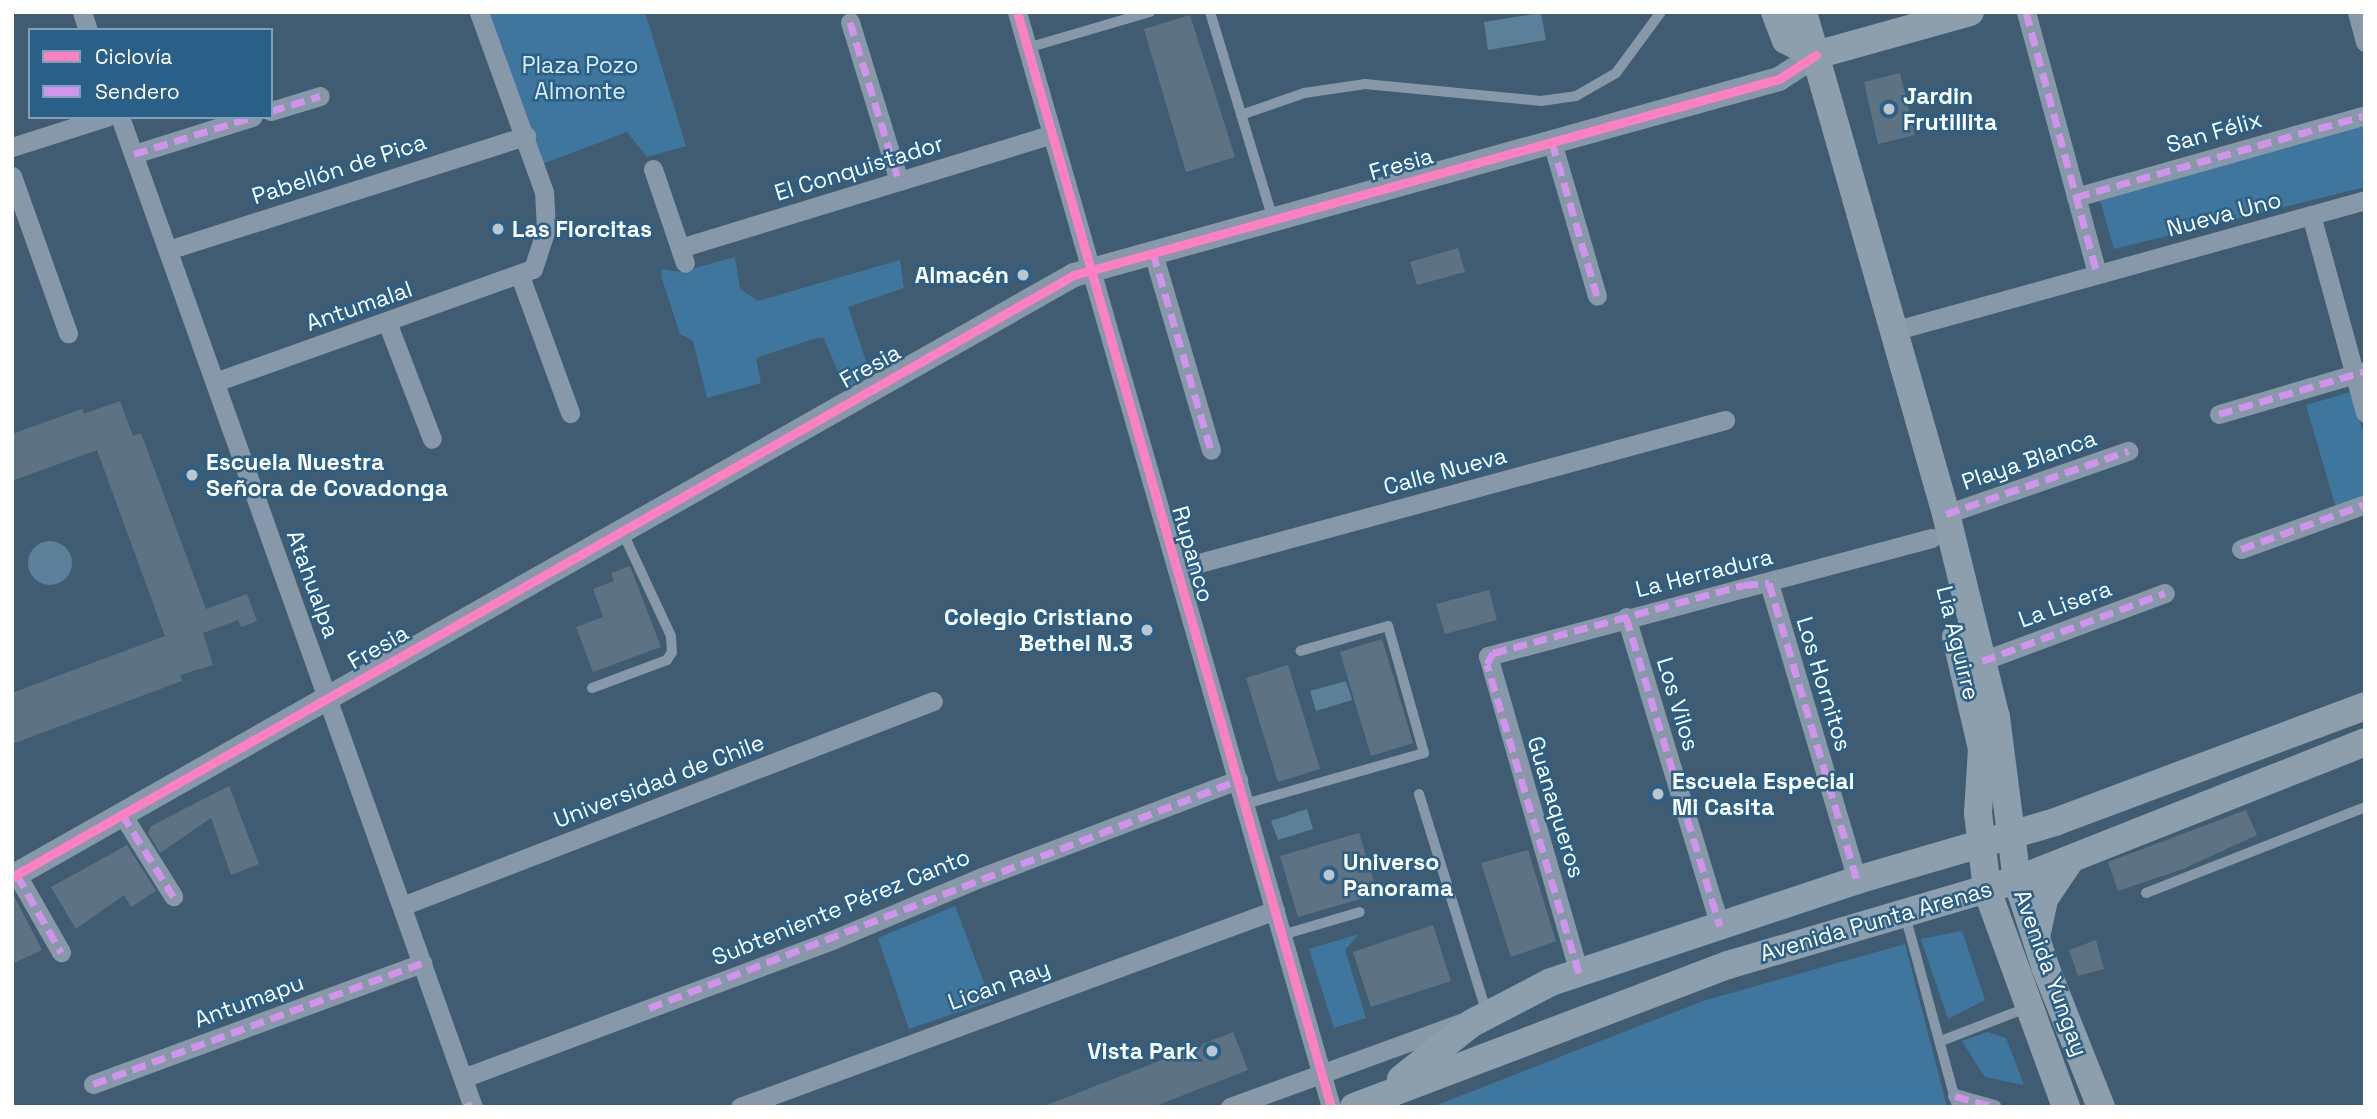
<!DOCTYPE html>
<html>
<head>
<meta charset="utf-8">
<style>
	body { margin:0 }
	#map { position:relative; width:2377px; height:1119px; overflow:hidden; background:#405c72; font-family:"Space Grotesk",sans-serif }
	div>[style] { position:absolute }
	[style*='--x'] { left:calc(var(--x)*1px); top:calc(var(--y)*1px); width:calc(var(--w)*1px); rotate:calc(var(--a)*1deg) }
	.green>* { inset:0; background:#3f769d }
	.water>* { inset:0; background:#5c809a }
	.round { border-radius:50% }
	.building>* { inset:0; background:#5d7384 }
	.service>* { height:10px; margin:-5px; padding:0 5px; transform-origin:5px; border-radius:5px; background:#8798a8 }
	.pedestrian>* { height:14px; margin:-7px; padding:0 7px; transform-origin:7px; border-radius:7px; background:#8798a8 }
	.minor>* { height:19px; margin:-9.5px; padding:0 9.5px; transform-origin:9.5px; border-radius:9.5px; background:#8798a8 }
	.tertiary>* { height:24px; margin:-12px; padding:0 12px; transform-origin:12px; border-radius:12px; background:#8798a8 }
	.secondary>* { height:28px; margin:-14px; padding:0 14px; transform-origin:14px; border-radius:14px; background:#8d9fad }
	.quiet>* { height:7px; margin-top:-3.5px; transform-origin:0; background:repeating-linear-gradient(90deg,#d193ec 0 14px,transparent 0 21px) }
	.cycleway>* { height:9px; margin:-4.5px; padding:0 4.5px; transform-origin:4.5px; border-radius:4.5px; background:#ff80c0 }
	.dots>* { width:19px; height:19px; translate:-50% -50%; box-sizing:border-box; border:4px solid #2a6088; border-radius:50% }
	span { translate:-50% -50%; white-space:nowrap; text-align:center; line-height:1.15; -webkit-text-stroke:5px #2a6088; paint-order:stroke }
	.park-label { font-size:23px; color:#dbebf7 }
	.poi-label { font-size:23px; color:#fff; font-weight:700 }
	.left { translate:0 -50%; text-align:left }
	.right { translate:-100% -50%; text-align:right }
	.street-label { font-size:23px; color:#fff }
	.frame { position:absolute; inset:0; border:14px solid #fff; pointer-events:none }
	.legend { position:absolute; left:28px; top:28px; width:245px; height:91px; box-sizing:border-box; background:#2a6088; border:2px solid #7fa0b8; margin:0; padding:9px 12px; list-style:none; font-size:21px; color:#fff }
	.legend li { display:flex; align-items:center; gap:14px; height:35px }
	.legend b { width:35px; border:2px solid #7fa0b8 }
</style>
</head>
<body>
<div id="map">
	<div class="green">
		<i style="clip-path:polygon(485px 12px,645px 12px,686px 146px,647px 157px,627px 132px,542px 164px)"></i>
		<i style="clip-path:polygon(2365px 125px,2365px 187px,2114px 249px,2100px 200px)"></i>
		<i style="clip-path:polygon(735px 257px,740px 289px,758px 301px,900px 260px,904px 288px,848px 307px,868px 367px,861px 379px,849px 387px,844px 385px,823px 337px,817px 338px,756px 358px,761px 383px,707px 398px,693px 341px,680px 334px,661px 276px,662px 269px,681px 272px)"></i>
		<i style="clip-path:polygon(2351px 392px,2365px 438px,2365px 499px,2336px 508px,2306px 405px)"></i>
		<i style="clip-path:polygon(955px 906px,991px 1001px,909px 1029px,878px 938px)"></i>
		<i style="clip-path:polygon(1962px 931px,1985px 1000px,1948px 1019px,1921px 939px)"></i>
		<i style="clip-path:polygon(1359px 934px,1345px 950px,1366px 1018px,1334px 1028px,1309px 949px)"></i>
		<i style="clip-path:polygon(1905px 944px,1947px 1107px,1432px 1107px,1703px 1001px)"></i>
		<i style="clip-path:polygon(1987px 1032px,2006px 1038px,2024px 1085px,1985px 1077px,1962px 1041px)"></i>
	</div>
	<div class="water">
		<i style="clip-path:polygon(1541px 13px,1546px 40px,1488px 50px,1484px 22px)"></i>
		<i class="round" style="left:28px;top:541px;width:44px;height:44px"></i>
		<i style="clip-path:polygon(1346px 681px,1352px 700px,1316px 711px,1310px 691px)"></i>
		<i style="clip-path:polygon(1307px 809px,1313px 829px,1278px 840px,1271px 821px)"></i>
	</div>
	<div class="building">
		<i style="clip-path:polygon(1190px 15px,1235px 157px,1186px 172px,1144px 29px)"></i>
		<i style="clip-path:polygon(1900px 73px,1915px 135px,1878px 144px,1864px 82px)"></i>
		<i style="clip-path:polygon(1458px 248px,1465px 272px,1417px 285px,1410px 262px)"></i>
		<i style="clip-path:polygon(120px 401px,133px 436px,141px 433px,206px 609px,247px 594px,257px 621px,241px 627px,238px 620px,203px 633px,213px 665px,180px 675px,182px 681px,12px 744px,12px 693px,165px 636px,97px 450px,12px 481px,12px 434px,82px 409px,84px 414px)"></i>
		<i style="clip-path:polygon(630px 566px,661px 647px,593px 672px,576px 627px,603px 617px,593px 589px,614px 581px,611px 573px)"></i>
		<i style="clip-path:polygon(1489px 590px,1497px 620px,1445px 634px,1436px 604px)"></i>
		<i style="clip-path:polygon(1382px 639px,1413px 743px,1371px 756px,1340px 652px)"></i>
		<i style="clip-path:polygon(1288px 665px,1320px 769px,1278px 782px,1246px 678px)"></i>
		<i style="clip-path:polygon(229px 786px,259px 864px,231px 875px,211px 818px,160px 853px,148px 833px,151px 826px)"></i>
		<i style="clip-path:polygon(2246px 810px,2257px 835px,2183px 869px,2118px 891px,2108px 862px)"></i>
		<i style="clip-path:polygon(1359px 833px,1378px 894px,1298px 917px,1280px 856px)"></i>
		<i style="clip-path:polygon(127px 845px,156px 891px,131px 907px,124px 895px,76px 929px,51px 887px)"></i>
		<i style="clip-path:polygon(1528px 850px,1556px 941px,1511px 957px,1481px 863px)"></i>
		<i style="clip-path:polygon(12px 892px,42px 950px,12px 964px)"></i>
		<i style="clip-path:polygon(1433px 925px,1451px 981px,1371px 1007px,1353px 952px)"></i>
		<i style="clip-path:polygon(2096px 940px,2104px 969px,2078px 976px,2069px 950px)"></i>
		<i style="clip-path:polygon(1233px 1032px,1248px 1070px,1153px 1107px,1042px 1107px)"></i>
	</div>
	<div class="service">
		<i style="--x:1210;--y:12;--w:216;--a:73.1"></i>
		<i style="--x:1027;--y:48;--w:128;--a:-16.3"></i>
		<i style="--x:1241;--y:115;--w:67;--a:-19.2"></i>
		<i style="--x:1304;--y:93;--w:62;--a:-8.4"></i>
		<i style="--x:1365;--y:84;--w:177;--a:5.5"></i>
		<i style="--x:1541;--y:101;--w:35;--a:-8"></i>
		<i style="--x:1576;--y:96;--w:46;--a:-29.9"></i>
		<i style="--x:1616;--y:73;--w:76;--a:-53.6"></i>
		<i style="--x:592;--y:688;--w:80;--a:-20.5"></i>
		<i style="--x:667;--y:660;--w:9;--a:-58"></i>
		<i style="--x:672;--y:652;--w:16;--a:-94"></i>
		<i style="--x:671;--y:636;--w:116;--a:-115"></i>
		<i style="--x:1419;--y:794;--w:229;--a:72.8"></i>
		<i style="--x:1245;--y:804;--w:186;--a:-15.9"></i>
		<i style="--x:1424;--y:753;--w:132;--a:-105.8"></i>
		<i style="--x:1388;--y:626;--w:91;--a:164.1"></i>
		<i style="--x:2146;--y:893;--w:235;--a:-21.4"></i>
		<i style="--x:1905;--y:915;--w:199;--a:74.8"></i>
		<i style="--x:1282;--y:935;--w:81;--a:-16.4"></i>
		<i style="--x:1941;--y:1041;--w:91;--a:-21.2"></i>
	</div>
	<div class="pedestrian">
		<i style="--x:1955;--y:1096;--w:41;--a:15.4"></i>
	</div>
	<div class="minor">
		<i style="--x:82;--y:12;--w:19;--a:72"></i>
		<i style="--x:1017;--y:12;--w:1139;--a:74"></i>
		<i style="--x:2026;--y:12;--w:271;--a:74.8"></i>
		<i style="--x:2357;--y:12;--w:31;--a:75"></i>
		<i style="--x:850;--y:22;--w:166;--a:72.9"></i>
		<i style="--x:271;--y:111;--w:51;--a:-17"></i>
		<i style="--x:120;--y:117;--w:1051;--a:70.38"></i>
		<i style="--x:1552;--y:142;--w:160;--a:73.7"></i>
		<i style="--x:12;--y:147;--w:99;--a:-17.7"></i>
		<i style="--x:134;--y:154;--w:124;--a:-17.4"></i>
		<i style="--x:653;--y:169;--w:99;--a:71.2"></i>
		<i style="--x:12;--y:176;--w:167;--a:70.4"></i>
		<i style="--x:2076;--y:197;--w:300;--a:-15.8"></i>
		<i style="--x:2311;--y:215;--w:205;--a:74.7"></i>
		<i style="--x:680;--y:248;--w:389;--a:-17"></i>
		<i style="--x:168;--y:250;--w:376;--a:-17.7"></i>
		<i style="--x:1153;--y:253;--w:205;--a:73.6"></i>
		<i style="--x:520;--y:276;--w:146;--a:69.9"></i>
		<i style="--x:387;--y:322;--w:125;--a:69"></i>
		<i style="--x:1893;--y:331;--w:490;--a:-15.5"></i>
		<i style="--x:215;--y:382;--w:337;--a:-19.6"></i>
		<i style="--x:533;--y:269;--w:42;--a:-72"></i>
		<i style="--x:546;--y:229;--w:37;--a:-93"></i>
		<i style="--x:544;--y:192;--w:191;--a:-109.9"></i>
		<i style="--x:2219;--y:414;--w:152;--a:-16.4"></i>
		<i style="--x:1946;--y:514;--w:193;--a:-19.1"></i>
		<i style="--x:2241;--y:549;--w:132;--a:-19.9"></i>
		<i style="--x:1177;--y:569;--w:568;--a:-15.21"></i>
		<i style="--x:1769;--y:583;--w:310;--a:73.5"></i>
		<i style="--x:1626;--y:617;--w:323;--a:73.1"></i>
		<i style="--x:1982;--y:661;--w:195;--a:-20.4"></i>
		<i style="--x:122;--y:814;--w:97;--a:58.1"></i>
		<i style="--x:17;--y:875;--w:89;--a:60.3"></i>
		<i style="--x:402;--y:906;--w:569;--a:-21.11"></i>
		<i style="--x:1579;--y:973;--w:330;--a:-106"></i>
		<i style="--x:1488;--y:656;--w:459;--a:-14.9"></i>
		<i style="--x:463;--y:1078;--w:394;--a:-20.5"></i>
		<i style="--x:832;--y:940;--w:163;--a:-22.8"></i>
		<i style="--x:982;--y:877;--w:274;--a:-20.8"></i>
		<i style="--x:93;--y:1084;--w:351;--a:-20.2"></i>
		<i style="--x:740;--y:1107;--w:570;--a:-20.21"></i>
		<i style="--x:1230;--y:1107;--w:248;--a:-20"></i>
	</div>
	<div class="tertiary">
		<i style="--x:12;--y:877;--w:1221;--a:-29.55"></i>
		<i style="--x:1074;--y:275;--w:732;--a:-15.54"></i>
		<i style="--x:1779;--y:79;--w:44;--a:-33"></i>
	</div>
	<div class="secondary">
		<i style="--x:1775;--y:12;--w:30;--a:69"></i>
		<i style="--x:1786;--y:40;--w:34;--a:27"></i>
		<i style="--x:1816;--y:55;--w:160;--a:-15.6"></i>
		<i style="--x:1803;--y:12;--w:522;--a:74.1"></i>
		<i style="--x:1946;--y:514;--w:209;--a:76.2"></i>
		<i style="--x:1996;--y:717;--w:164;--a:82.7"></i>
		<i style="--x:2017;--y:880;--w:94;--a:72"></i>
		<i style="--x:2046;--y:969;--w:149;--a:68.3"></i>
		<i style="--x:1956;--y:637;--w:115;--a:76.9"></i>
		<i style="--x:1982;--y:749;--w:64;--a:93.6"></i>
		<i style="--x:1978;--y:813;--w:78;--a:83.3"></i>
		<i style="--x:1987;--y:890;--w:231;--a:70"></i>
		<i style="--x:2036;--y:937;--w:39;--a:-78"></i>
		<i style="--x:2044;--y:899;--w:48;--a:-56"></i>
		<i style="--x:1401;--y:1079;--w:90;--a:-38.3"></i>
		<i style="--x:1472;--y:1023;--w:89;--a:-27.4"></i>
		<i style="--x:1551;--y:982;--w:323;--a:-18.4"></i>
		<i style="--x:1857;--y:880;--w:206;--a:-16.3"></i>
		<i style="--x:2055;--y:822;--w:331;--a:-20.5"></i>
		<i style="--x:1354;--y:1107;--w:400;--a:-20.8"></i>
		<i style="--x:1728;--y:965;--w:301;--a:-16.4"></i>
		<i style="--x:2017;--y:880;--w:374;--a:-21.6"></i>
	</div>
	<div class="quiet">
		<i style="--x:2026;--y:12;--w:271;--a:74.8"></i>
		<i style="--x:850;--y:22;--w:166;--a:72.9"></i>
		<i style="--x:271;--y:111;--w:51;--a:-17"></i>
		<i style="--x:1552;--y:142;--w:160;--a:73.7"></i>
		<i style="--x:134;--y:154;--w:124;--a:-17.4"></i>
		<i style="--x:2076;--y:197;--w:300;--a:-15.8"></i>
		<i style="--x:1153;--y:253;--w:205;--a:73.6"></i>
		<i style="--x:2219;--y:414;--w:152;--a:-16.4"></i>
		<i style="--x:1946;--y:514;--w:193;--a:-19.1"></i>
		<i style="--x:2241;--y:549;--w:132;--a:-19.9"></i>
		<i style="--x:1626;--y:617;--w:323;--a:73.1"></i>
		<i style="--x:1982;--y:661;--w:195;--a:-20.4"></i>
		<i style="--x:122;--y:814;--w:97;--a:58.1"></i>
		<i style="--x:17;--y:875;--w:89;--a:60.3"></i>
		<i style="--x:1579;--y:973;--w:322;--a:-106.6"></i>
		<i style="--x:1487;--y:664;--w:13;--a:-61"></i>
		<i style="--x:1493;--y:653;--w:260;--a:-15.2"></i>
		<i style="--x:1744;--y:585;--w:25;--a:-5"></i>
		<i style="--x:1769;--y:583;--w:310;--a:73.5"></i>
		<i style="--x:649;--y:1008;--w:632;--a:-21.16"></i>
		<i style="--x:93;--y:1084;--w:351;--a:-20.2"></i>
		<i style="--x:1955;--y:1096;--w:41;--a:15.4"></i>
		<i style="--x:466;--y:1107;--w:7;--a:-27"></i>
	</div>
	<div class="cycleway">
		<i style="--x:1017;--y:12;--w:1139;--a:74"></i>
		<i style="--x:12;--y:877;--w:1221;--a:-29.55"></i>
		<i style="--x:1074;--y:275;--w:732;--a:-15.54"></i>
		<i style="--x:1779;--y:79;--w:44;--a:-33"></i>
	</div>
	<div class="dots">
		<i style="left:1889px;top:109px;background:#bcc6ce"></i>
		<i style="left:498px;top:229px;background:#bcc6ce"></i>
		<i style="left:1023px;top:275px;background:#bcc6ce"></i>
		<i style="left:192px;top:475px;background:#bcc6ce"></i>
		<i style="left:1147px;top:630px;background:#bcc6ce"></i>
		<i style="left:1658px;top:794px;background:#bcc6ce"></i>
		<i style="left:1329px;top:875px;background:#bcc6ce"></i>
		<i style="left:1212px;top:1051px;background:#bcc6ce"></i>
	</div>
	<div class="park-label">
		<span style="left:580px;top:78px">Plaza Pozo<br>Almonte</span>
	</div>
	<div class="poi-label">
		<span class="left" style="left:1903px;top:109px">Jardin<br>Frutillita</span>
		<span class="left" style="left:512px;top:229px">Las Florcitas</span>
		<span class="right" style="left:1009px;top:275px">Almacén</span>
		<span class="left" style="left:206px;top:475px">Escuela Nuestra<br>Señora de Covadonga</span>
		<span class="right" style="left:1133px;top:630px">Colegio Cristiano<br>Bethel N.3</span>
		<span class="left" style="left:1672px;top:794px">Escuela Especial<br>Mi Casita</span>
		<span class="left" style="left:1343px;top:875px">Universo<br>Panorama</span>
		<span class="right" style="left:1198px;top:1051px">Vista Park</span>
	</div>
	<div class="street-label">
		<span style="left:2214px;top:132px;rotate:-16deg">San Félix</span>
		<span style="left:1401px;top:164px;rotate:-16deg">Fresia</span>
		<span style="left:859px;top:168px;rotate:-17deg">El Conquistador</span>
		<span style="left:339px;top:169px;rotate:-18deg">Pabellón de Pica</span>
		<span style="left:2224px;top:214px;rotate:-15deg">Nueva Uno</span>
		<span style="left:359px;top:306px;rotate:-19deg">Antumalal</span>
		<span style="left:870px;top:366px;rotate:-29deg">Fresia</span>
		<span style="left:2029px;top:460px;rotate:-19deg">Playa Blanca</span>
		<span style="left:1445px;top:471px;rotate:-15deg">Calle Nueva</span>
		<span style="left:1193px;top:554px;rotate:74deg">Rupanco</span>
		<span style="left:1704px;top:573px;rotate:-14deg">La Herradura</span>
		<span style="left:313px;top:584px;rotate:70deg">Atahualpa</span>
		<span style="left:2065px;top:604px;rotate:-20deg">La Lisera</span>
		<span style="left:1958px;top:643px;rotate:76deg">Lia Aguirre</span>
		<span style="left:378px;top:647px;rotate:-30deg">Fresia</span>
		<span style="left:1824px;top:684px;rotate:73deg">Los Hornitos</span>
		<span style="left:1678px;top:704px;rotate:73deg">Los Vilos</span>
		<span style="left:659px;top:781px;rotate:-21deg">Universidad de Chile</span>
		<span style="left:1556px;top:807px;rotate:73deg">Guanaqueros</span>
		<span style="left:841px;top:907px;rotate:-22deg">Subteniente Pérez Canto</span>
		<span style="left:1876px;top:921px;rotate:-16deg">Avenida Punta Arenas</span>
		<span style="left:2051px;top:973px;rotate:70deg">Avenida Yungay</span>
		<span style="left:999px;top:985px;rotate:-20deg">Lican Ray</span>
		<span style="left:249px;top:1001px;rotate:-20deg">Antumapu</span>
	</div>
	<div class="frame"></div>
	<ul class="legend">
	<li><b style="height:9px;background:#ff80c0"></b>Ciclovía</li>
	<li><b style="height:9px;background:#d193ec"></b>Sendero</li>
	</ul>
</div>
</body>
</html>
